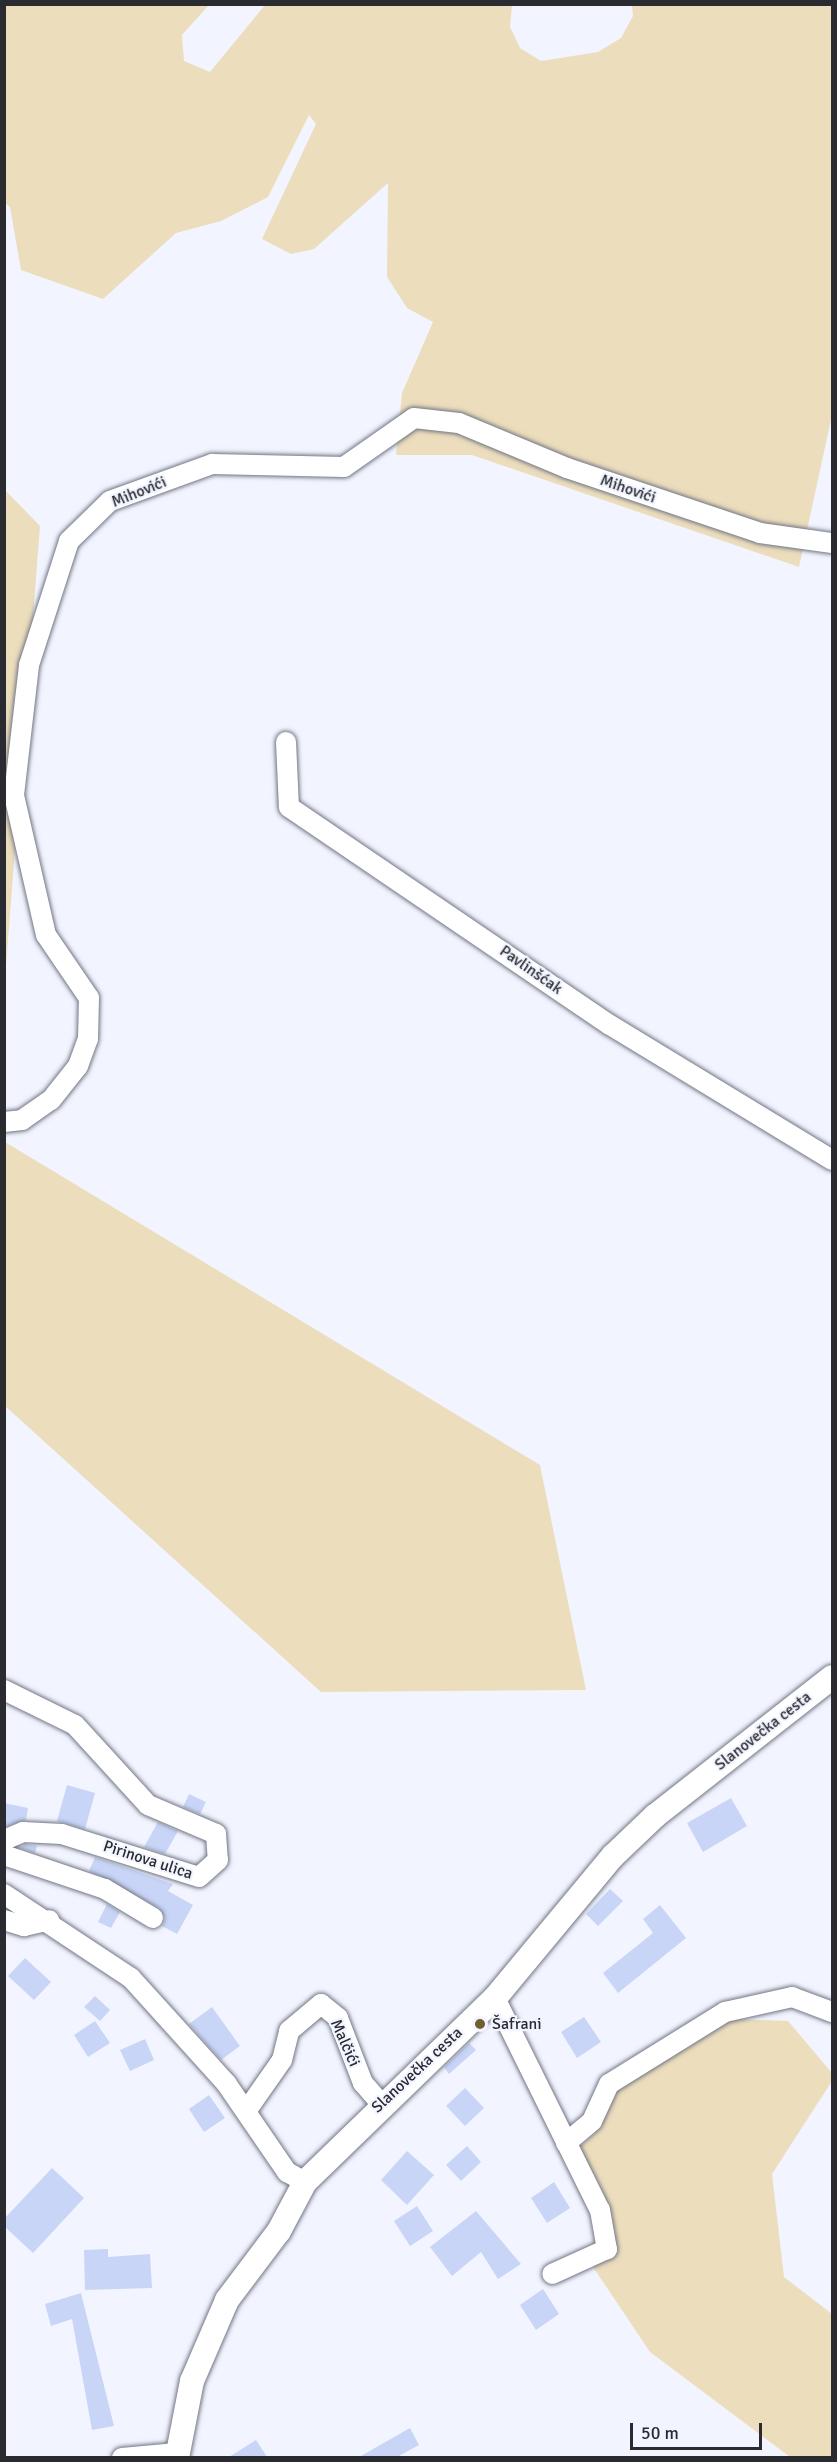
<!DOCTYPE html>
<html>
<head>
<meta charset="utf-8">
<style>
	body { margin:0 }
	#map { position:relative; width:837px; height:2462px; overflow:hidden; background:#f2f5ff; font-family:Signika,sans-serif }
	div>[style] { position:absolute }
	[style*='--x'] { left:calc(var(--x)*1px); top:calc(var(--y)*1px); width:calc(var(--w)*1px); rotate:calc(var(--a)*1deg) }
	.green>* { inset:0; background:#ecddbc }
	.building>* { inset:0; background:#c8d5f7 }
	.roads { filter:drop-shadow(0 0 2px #717684) drop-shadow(0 0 2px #717684) }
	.minor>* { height:20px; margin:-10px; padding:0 10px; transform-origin:10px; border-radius:10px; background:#fff }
	.tertiary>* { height:24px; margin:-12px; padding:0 12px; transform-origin:12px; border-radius:12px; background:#fff }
	.dots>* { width:16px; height:16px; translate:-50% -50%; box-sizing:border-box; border:3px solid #f2f5ff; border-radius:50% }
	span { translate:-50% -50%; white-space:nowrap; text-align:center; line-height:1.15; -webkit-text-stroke:4.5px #f2f5ff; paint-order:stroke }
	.street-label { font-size:16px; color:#292b31 }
	.poi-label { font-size:16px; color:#292b31 }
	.left { translate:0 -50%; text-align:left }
	.frame { position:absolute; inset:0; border:6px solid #292b31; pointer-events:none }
	.scale { position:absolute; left:630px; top:2423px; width:132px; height:27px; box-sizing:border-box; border:3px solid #292b31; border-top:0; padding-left:8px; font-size:18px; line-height:21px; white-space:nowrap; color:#292b31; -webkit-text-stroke:4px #f2f5ff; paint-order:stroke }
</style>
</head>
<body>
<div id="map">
	<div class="green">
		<i style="clip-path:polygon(5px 5px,209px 5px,182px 35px,184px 61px,210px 72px,265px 5px,512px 5px,510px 27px,520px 48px,541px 61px,598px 52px,621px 38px,633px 16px,632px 5px,832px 5px,832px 415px,799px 567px,472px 455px,396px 455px,402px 393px,433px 322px,407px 308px,387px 277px,388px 183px,314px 249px,291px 254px,262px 239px,316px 124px,309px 115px,268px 197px,221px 221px,176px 233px,103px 299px,21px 270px,10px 207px,5px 203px)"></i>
		<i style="clip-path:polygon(5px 490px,40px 526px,5px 979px)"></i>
		<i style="clip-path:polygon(5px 1142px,540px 1465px,586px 1690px,321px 1692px,5px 1406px)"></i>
		<i style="clip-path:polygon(732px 2019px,788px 2021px,832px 2073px,832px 2081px,772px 2174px,784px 2277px,832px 2314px,832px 2457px,790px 2457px,650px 2352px,589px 2261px,615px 2257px,610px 2211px,578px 2149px,596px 2132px,616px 2091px,669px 2051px)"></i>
	</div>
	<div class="building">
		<i style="clip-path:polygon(67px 1785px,95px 1793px,85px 1829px,57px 1821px)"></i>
		<i style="clip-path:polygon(189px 1794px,206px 1802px,200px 1814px,183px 1807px)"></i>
		<i style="clip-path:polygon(731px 1798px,747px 1826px,703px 1852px,687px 1823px)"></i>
		<i style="clip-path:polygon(4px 1803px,28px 1808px,26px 1820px,4px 1827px)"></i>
		<i style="clip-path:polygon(158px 1822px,178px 1831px,165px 1854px,144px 1847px)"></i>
		<i style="clip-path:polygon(25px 1844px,37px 1846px,35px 1853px,20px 1848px)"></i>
		<i style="clip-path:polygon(95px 1857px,173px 1884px,168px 1891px,193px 1905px,177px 1934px,162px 1926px,165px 1918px,159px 1908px,89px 1871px)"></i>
		<i style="clip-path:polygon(610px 1889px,623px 1901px,598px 1926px,586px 1914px)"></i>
		<i style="clip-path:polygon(107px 1904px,120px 1912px,111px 1928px,98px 1922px)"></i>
		<i style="clip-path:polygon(660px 1905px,686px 1938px,618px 1993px,603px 1973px,653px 1933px,643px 1919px)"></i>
		<i style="clip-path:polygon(25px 1958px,51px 1982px,34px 2000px,8px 1976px)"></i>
		<i style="clip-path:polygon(95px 1996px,110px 2010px,100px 2021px,84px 2007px)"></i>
		<i style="clip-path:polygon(212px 2007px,240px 2046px,221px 2060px,189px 2024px)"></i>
		<i style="clip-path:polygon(584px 2017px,601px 2042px,577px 2058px,561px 2032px)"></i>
		<i style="clip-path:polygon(95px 2021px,110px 2043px,88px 2057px,74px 2035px)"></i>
		<i style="clip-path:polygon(145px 2039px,154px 2060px,130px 2071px,120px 2050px)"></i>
		<i style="clip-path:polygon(469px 2043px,476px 2050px,449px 2074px,444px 2067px)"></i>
		<i style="clip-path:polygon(465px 2088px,484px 2108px,465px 2126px,446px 2106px)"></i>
		<i style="clip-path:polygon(209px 2095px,225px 2118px,204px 2132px,189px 2109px)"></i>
		<i style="clip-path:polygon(467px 2146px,481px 2162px,461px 2181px,446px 2165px)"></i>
		<i style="clip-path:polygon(407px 2151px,434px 2175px,407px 2205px,381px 2180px)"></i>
		<i style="clip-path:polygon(52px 2168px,84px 2198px,33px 2253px,4px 2226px,4px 2219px)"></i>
		<i style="clip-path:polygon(554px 2182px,570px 2208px,547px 2223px,531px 2198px)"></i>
		<i style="clip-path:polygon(417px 2206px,433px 2231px,410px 2246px,394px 2221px)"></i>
		<i style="clip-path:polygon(476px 2211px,521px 2264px,498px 2279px,481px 2252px,452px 2276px,430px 2247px)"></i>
		<i style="clip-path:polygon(108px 2249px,108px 2257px,150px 2254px,152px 2288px,85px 2290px,84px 2250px)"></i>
		<i style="clip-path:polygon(543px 2289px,559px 2314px,536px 2330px,520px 2305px)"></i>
		<i style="clip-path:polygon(81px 2293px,114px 2426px,92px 2430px,72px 2319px,51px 2326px,45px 2304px)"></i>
		<i style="clip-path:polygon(410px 2428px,419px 2445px,397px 2457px,359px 2457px)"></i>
		<i style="clip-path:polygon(256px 2440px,267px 2457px,229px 2457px)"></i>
	</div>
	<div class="roads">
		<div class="minor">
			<i style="--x:286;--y:742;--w:65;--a:87.4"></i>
			<i style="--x:289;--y:807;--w:388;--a:34.2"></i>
			<i style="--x:610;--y:1025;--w:260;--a:31.3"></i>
			<i style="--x:4;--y:1122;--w:18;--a:-6"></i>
			<i style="--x:22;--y:1120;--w:35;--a:-35"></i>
			<i style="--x:51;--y:1100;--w:43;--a:-51.5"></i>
			<i style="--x:78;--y:1066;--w:29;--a:-70"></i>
			<i style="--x:88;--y:1039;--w:41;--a:-88.6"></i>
			<i style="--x:89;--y:998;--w:76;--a:-124.3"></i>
			<i style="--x:46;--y:935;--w:144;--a:-102.9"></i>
			<i style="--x:14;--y:795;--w:131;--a:-83.4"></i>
			<i style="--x:29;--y:665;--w:130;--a:-72.1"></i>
			<i style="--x:69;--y:541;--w:57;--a:-44.3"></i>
			<i style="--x:110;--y:501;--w:109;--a:-19.9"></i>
			<i style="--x:212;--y:464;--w:132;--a:1.3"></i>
			<i style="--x:344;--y:467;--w:85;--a:-35"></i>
			<i style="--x:414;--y:418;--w:45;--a:6.3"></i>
			<i style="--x:459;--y:423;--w:117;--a:22.6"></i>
			<i style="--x:567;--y:468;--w:204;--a:18.6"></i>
			<i style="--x:760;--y:533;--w:73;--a:7.9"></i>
			<i style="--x:4;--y:1690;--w:79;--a:26.2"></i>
			<i style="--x:75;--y:1725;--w:108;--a:47.6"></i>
			<i style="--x:148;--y:1805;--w:74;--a:23.1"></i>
			<i style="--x:216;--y:1834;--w:26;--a:86"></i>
			<i style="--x:218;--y:1860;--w:25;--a:138"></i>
			<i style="--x:199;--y:1877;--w:144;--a:-162.6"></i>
			<i style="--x:62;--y:1834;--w:39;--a:-177"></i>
			<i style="--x:23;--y:1832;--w:21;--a:157"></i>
			<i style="--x:4;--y:1855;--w:107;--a:18.6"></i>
			<i style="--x:105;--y:1889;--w:56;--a:31.1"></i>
			<i style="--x:4;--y:1894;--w:152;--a:33.5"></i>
			<i style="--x:131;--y:1978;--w:142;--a:47.9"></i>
			<i style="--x:226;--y:2083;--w:108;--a:55.6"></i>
			<i style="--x:287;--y:2172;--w:21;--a:29"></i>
			<i style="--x:4;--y:1920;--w:21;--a:17"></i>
			<i style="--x:24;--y:1926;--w:26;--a:-13"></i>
			<i style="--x:495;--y:1998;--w:237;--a:63.7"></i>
			<i style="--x:600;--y:2210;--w:40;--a:80"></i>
			<i style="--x:607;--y:2249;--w:60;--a:155.6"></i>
			<i style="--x:247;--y:2110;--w:61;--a:-55"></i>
			<i style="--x:282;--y:2060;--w:30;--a:-76"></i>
			<i style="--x:289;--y:2031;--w:42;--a:-40.2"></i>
			<i style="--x:321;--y:2004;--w:22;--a:39"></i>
			<i style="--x:338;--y:2018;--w:70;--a:69"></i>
			<i style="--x:363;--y:2083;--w:28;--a:49"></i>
			<i style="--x:566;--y:2143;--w:34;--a:-40"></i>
			<i style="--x:592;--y:2121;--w:41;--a:-65.3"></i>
			<i style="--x:609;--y:2084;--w:137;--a:-31.8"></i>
			<i style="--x:725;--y:2012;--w:69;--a:-12.6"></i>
			<i style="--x:792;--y:1997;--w:43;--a:20.6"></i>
			<i style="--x:122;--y:2458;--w:55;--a:-5.2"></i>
		</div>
		<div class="tertiary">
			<i style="--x:177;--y:2458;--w:78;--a:-79"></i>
			<i style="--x:192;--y:2381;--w:88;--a:-66.6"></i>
			<i style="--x:227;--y:2300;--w:86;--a:-53"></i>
			<i style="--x:279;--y:2231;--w:55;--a:-62"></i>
			<i style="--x:305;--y:2182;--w:264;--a:-44.1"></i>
			<i style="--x:495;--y:1998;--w:185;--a:-50.3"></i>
			<i style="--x:613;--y:1856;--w:58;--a:-43.6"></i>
			<i style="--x:655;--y:1816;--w:225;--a:-38.1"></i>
		</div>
	</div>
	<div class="dots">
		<i style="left:480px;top:2024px;background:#735f2e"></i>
	</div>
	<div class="street-label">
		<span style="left:628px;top:489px;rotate:19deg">Mihovići</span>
		<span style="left:139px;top:492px;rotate:-22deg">Mihovići</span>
		<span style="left:531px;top:970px;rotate:35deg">Pavlinšćak</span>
		<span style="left:763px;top:1731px;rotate:-38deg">Slanovečka cesta</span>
		<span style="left:148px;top:1860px;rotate:18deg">Pirinova ulica</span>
		<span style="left:345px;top:2043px;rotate:66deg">Malčići</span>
		<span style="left:417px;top:2070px;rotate:-43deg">Slanovečka cesta</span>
	</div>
	<div class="poi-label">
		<span class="left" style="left:492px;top:2024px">Šafrani</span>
	</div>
	<div class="frame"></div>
	<div class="scale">50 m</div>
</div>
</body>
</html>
